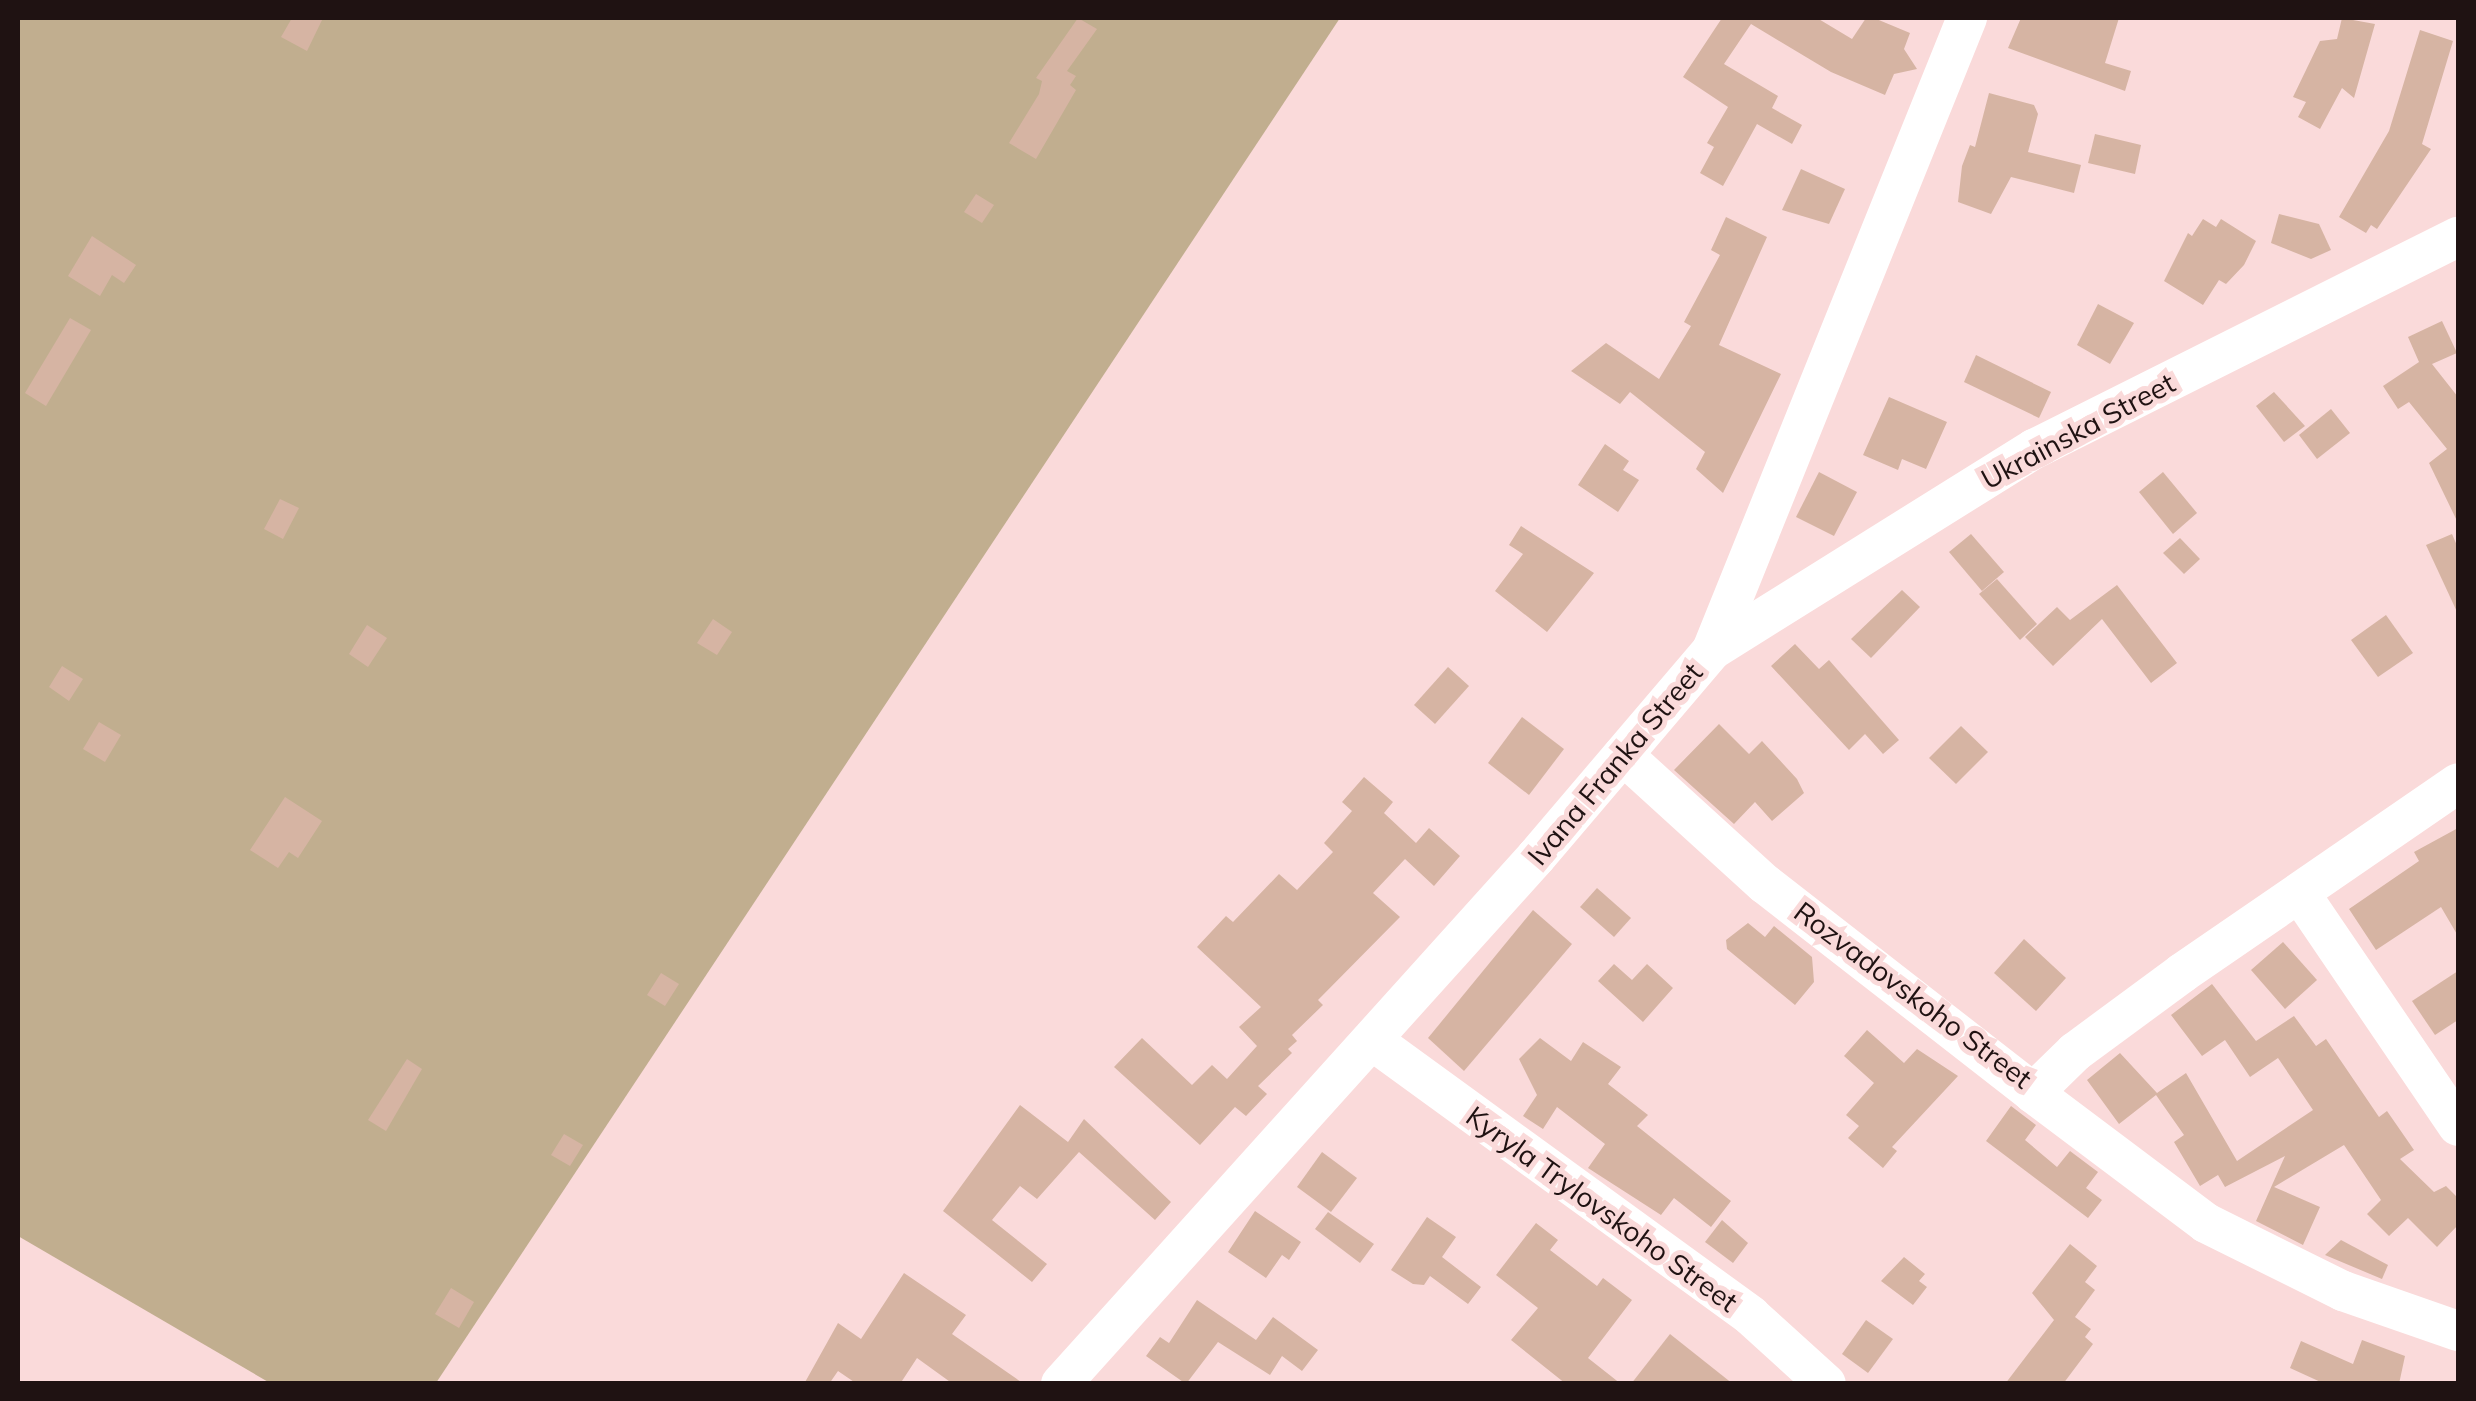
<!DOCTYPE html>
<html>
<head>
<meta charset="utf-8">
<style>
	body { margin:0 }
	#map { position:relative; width:2476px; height:1401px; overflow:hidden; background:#fadada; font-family:Mulish,sans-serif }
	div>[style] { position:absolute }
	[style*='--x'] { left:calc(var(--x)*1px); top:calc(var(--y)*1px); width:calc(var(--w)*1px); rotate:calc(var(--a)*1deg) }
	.green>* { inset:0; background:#c1ae8f }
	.building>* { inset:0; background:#d6b4a3 }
	.minor>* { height:40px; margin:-20px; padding:0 20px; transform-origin:20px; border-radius:20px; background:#fff }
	span { translate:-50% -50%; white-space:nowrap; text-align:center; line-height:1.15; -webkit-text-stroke:10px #fadada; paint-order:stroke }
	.street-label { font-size:28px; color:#1f1212 }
	.frame { position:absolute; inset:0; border:20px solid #1f1212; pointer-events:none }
</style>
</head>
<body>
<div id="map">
	<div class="green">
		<i style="clip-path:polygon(18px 18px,1340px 18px,436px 1383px,270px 1383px,18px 1236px)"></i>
	</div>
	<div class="building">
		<i style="clip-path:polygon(292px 18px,323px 18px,307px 51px,281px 37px)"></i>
		<i style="clip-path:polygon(1078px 18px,1097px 29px,1067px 71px,1076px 76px,1070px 85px,1076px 90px,1036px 159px,1009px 143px,1039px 94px,1042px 81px,1036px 78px)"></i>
		<i style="clip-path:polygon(1722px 18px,1817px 18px,1852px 39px,1866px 18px,1874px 18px,1910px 33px,1904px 49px,1917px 69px,1894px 74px,1885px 95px,1831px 72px,1751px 24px,1724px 64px,1778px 96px,1772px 108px,1802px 125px,1792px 144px,1757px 124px,1723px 186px,1700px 173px,1714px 147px,1707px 143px,1728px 107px,1683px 77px)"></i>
		<i style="clip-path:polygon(2021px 18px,2119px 18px,2105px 63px,2131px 71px,2125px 91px,2008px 48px)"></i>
		<i style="clip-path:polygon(2342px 18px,2375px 24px,2354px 98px,2342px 88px,2320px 129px,2298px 117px,2306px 102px,2293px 97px,2320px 41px,2337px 39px)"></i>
		<i style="clip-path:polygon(2420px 30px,2453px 41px,2422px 144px,2431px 149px,2377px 229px,2371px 225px,2366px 233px,2339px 217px,2389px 131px)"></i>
		<i style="clip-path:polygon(1989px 93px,2034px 105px,2038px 114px,2028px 152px,2081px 165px,2074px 193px,2011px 177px,1991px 214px,1958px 202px,1962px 166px,1970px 145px,1975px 147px)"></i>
		<i style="clip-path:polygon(2095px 134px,2141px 145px,2135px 174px,2088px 163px)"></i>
		<i style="clip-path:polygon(1801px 169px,1845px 189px,1829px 224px,1782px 210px)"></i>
		<i style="clip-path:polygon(976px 194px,994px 205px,982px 223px,964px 212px)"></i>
		<i style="clip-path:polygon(2279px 214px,2319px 224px,2331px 250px,2311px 259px,2271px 243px)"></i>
		<i style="clip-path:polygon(1726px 217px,1767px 237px,1719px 345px,1781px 374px,1723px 493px,1696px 469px,1705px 452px,1630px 392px,1620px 404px,1571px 371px,1606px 343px,1659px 379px,1691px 326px,1684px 322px,1720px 255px,1711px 250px)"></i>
		<i style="clip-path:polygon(2203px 219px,2216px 227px,2221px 219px,2256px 241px,2244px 265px,2226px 284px,2219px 280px,2203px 305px,2164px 281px,2188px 233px,2192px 236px)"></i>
		<i style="clip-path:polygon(92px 236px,136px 265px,124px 283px,112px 275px,100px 296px,68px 276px)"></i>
		<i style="clip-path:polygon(2098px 304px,2134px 323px,2110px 364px,2077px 345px)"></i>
		<i style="clip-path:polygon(70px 318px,91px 330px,46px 406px,25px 393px)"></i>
		<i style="clip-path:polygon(2442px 321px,2457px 353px,2432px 364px,2458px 397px,2458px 523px,2429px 463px,2447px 449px,2409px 402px,2398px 409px,2383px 386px,2419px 362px,2408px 337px)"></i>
		<i style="clip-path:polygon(1976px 355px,2051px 392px,2039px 418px,1964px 382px)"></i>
		<i style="clip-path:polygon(2274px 392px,2305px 426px,2284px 442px,2256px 406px)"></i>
		<i style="clip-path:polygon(1889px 397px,1947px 422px,1926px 469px,1902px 459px,1898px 470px,1863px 455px)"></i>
		<i style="clip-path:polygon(2331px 409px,2350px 433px,2317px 459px,2299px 435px)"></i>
		<i style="clip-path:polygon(1605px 444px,1629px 461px,1623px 470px,1639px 480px,1618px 512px,1578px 485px)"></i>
		<i style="clip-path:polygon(1819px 472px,1857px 492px,1834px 536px,1796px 517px)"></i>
		<i style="clip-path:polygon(2163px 472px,2197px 513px,2173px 534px,2139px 492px)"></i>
		<i style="clip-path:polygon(280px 499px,299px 508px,283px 539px,264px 529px)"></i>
		<i style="clip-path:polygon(1521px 526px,1594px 573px,1547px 632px,1495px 591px,1523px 554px,1509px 545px)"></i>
		<i style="clip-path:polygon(1971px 534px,2004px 572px,1982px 591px,1949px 552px)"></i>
		<i style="clip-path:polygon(2452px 534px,2458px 548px,2458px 614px,2426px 545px)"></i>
		<i style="clip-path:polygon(2180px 538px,2200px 559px,2184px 574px,2163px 553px)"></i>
		<i style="clip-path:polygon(1997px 579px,2037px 624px,2020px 640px,1979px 594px)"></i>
		<i style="clip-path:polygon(2117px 585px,2177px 663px,2151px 683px,2102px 619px,2053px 666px,2025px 637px,2057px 607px,2070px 620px)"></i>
		<i style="clip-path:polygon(1902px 590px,1920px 607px,1871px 658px,1851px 639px)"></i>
		<i style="clip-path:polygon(2386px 615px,2413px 653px,2378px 677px,2351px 640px)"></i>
		<i style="clip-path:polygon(713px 619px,732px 632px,717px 655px,697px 643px)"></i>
		<i style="clip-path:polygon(367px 625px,387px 638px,368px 667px,349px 654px)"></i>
		<i style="clip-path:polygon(1795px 644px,1819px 669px,1829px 660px,1899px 740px,1883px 754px,1865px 734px,1849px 750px,1771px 666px)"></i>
		<i style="clip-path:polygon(62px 666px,83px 679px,69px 701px,49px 687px)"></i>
		<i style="clip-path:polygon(1448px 667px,1469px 686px,1435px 724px,1414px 705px)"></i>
		<i style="clip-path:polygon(1522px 717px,1564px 749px,1529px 795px,1488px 763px)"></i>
		<i style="clip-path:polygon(99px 722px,121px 735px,105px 762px,83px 749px)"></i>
		<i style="clip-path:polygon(1719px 724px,1749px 754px,1762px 741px,1797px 779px,1804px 793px,1772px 821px,1755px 802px,1734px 824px,1674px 770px)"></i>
		<i style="clip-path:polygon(1961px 726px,1988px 752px,1956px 784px,1929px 758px)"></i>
		<i style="clip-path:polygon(1364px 777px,1393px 802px,1384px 813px,1416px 843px,1429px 828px,1460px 856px,1434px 886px,1405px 859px,1373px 893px,1400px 917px,1318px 1000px,1323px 1005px,1292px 1035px,1297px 1041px,1288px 1049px,1292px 1053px,1258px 1086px,1267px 1094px,1246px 1116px,1235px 1107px,1200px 1145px,1114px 1067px,1142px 1038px,1192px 1085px,1212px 1065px,1227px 1079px,1257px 1046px,1239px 1027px,1261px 1007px,1197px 947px,1226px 916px,1233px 922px,1279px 874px,1297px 890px,1333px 852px,1324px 843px,1352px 811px,1342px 802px)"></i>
		<i style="clip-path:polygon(285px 797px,322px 821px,298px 858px,289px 852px,278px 868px,250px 850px)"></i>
		<i style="clip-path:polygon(2458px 828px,2458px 936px,2441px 907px,2376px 950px,2349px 909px,2419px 861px,2414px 852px)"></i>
		<i style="clip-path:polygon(1597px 888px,1631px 918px,1614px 937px,1580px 907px)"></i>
		<i style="clip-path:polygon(1533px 910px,1572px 944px,1464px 1071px,1428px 1038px)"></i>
		<i style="clip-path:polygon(1748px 923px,1765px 937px,1774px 926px,1812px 957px,1814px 982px,1795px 1005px,1727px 949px,1726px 940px)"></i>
		<i style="clip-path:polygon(2024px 939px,2066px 978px,2036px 1011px,1994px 973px)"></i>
		<i style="clip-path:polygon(2283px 942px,2317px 980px,2285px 1009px,2251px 970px)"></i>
		<i style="clip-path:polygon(1614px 964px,1632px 980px,1647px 964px,1673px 988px,1643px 1022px,1598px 981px)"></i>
		<i style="clip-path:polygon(2458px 971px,2458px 1020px,2435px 1035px,2412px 1001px)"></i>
		<i style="clip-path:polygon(661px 973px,679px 984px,665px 1006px,647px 995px)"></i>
		<i style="clip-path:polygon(2212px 984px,2256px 1041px,2294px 1016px,2316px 1046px,2326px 1039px,2379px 1117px,2387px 1111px,2414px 1150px,2400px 1159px,2434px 1192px,2446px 1186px,2458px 1198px,2458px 1225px,2437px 1247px,2408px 1218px,2389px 1236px,2367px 1214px,2381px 1200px,2344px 1145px,2274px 1187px,2320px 1207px,2303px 1245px,2256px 1221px,2285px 1156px,2225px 1187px,2218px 1175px,2200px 1186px,2174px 1142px,2184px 1135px,2156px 1095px,2119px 1124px,2087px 1080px,2120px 1053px,2157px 1093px,2186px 1073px,2237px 1161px,2313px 1110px,2278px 1058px,2250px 1077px,2225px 1040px,2202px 1056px,2171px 1015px)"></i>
		<i style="clip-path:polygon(1867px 1030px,1904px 1063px,1917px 1049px,1958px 1076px,1892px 1147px,1897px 1151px,1883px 1168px,1848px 1138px,1859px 1126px,1846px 1115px,1874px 1083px,1844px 1056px)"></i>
		<i style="clip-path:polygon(1540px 1038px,1571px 1061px,1583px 1042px,1621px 1067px,1608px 1084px,1648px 1115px,1637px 1126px,1731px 1201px,1711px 1227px,1674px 1198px,1661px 1215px,1588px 1168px,1605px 1144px,1557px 1107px,1543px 1129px,1523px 1116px,1537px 1095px,1519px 1059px)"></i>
		<i style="clip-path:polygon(407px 1059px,422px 1069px,386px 1131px,368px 1120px)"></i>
		<i style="clip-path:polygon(1020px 1105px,1068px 1142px,1084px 1119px,1171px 1202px,1155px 1220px,1079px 1152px,1037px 1199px,1020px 1186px,992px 1220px,1047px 1264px,1032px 1282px,943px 1211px)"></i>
		<i style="clip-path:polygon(2011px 1106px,2036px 1125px,2025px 1140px,2057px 1167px,2070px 1151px,2098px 1172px,2086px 1188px,2102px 1200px,2088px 1218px,1986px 1141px)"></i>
		<i style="clip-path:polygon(564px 1134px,583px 1145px,570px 1166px,551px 1155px)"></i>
		<i style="clip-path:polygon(1322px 1152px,1357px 1178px,1331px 1212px,1297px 1187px)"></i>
		<i style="clip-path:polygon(1255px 1211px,1301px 1242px,1289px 1260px,1282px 1255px,1266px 1278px,1228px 1252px)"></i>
		<i style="clip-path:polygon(1328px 1212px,1374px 1244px,1360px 1263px,1315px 1229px)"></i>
		<i style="clip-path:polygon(1427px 1217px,1456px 1237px,1442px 1257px,1481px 1287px,1468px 1304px,1430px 1276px,1424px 1285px,1413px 1284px,1391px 1270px)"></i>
		<i style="clip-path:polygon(1722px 1220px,1748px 1243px,1733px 1263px,1705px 1242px)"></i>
		<i style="clip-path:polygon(1536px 1223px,1558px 1240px,1550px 1250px,1597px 1286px,1603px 1278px,1632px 1300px,1588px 1358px,1621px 1384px,1566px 1384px,1511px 1340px,1538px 1308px,1496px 1275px)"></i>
		<i style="clip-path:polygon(2341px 1240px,2388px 1265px,2382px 1279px,2325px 1255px)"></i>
		<i style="clip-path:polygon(2070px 1244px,2097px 1266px,2085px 1282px,2095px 1290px,2075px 1317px,2091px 1329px,2085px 1337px,2093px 1344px,2063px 1384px,2005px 1384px,2054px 1320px,2032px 1293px)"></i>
		<i style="clip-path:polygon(1904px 1257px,1925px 1274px,1919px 1281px,1927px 1287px,1913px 1305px,1881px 1281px)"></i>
		<i style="clip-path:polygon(904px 1273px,966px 1315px,952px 1334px,1024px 1384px,953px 1384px,917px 1358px,900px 1384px,857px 1384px,838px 1371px,829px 1384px,804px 1384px,838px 1323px,861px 1339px)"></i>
		<i style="clip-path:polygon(451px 1288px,474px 1302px,459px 1328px,435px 1314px)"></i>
		<i style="clip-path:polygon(1197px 1300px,1256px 1340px,1273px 1317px,1318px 1350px,1302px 1371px,1282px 1356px,1270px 1375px,1218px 1342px,1186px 1384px,1146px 1356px,1160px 1337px,1169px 1343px)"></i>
		<i style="clip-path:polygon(1866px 1320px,1893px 1339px,1868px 1373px,1842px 1354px)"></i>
		<i style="clip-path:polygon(1670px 1334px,1733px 1384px,1631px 1384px)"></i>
		<i style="clip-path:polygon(2362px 1340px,2405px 1356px,2399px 1384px,2325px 1384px,2290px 1368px,2301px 1341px,2353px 1364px)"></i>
	</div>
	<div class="minor">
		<i style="--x:1712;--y:650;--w:380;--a:-32"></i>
		<i style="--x:2034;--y:449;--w:474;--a:-26.6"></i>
		<i style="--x:1623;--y:755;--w:192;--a:42.3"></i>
		<i style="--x:1765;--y:884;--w:340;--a:37.9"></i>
		<i style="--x:2033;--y:1093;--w:59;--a:-44.3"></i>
		<i style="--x:2075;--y:1052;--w:133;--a:-36.4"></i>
		<i style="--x:2182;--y:973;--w:335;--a:-34.5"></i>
		<i style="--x:2301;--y:895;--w:279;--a:55.8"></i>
		<i style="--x:1373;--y:1041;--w:467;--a:36"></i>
		<i style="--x:1751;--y:1316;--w:101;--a:42.2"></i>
		<i style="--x:2033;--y:1093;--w:216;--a:36.9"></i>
		<i style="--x:2206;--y:1223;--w:153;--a:26.4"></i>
		<i style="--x:2343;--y:1291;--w:122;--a:19.2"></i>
		<i style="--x:1061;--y:1384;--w:709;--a:-47.97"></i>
		<i style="--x:1536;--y:857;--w:272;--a:-49.6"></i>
		<i style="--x:1712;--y:650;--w:682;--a:-68.03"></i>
	</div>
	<div class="street-label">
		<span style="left:2078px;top:431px;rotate:-28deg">Ukrainska Street</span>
		<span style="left:1615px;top:764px;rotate:-50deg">Ivana Franka Street</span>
		<span style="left:1913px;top:995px;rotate:37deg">Rozvadovskoho Street</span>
		<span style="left:1602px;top:1209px;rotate:36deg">Kyryla Trylovskoho Street</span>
	</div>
	<div class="frame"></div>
</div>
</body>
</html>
